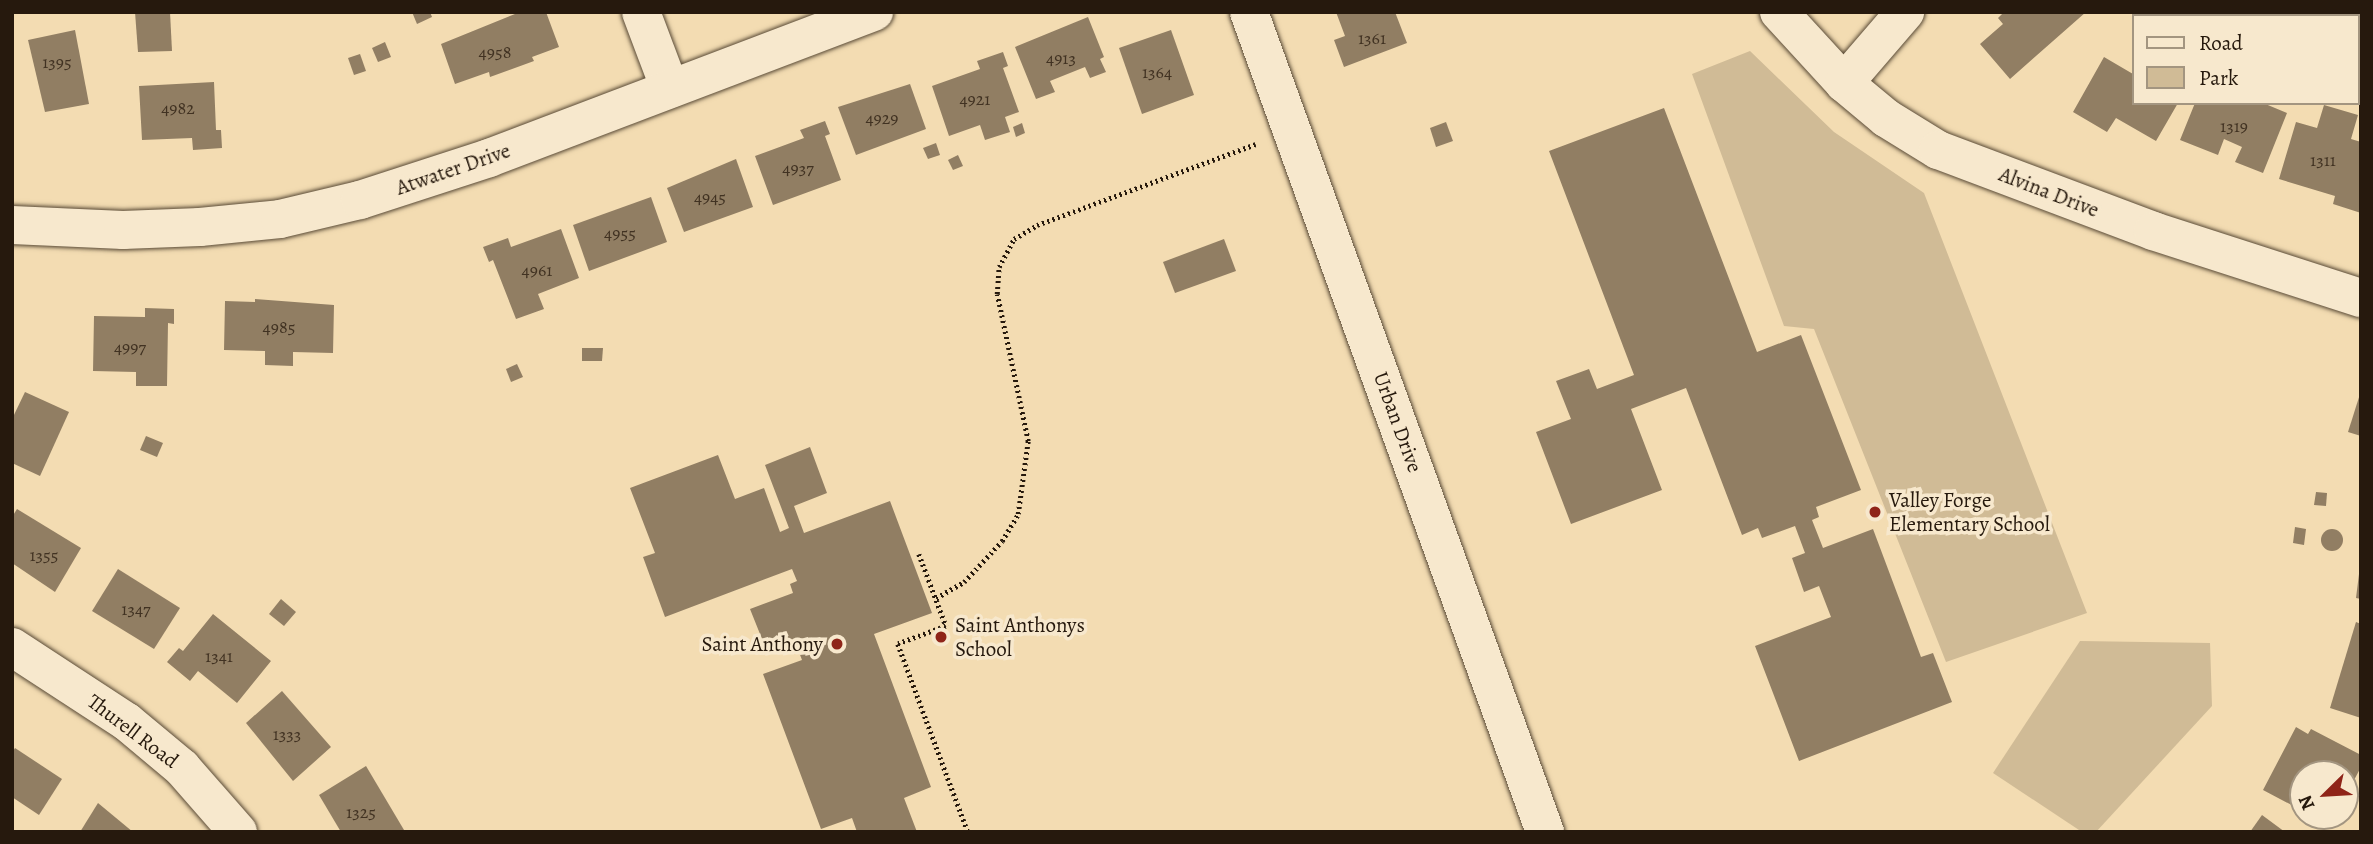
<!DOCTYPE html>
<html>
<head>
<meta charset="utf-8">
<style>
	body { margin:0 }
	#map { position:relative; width:2373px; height:844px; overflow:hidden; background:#f3dcb2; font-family:Alegreya,serif }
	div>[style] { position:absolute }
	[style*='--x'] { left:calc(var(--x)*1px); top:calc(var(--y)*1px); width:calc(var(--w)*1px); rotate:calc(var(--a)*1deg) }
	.green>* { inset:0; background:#d0bb96 }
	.building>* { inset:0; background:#917e63 }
	.round { border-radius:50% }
	.path>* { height:4.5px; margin-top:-2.25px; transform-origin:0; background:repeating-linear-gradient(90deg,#26190d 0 2px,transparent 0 5.5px) }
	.roads { filter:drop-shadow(0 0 2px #594a36) drop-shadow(0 0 2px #594a36) }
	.minor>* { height:38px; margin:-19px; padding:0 19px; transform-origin:19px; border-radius:19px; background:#f7e8cd }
	.dots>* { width:19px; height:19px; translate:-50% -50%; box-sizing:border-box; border:4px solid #f7e8cd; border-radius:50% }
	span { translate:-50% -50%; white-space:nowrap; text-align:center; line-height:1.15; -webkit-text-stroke:7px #f7e8cd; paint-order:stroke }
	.number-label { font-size:18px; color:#413222 }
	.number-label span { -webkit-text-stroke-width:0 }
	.street-label { font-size:21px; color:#26190d }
	.poi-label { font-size:21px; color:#26190d }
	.left { translate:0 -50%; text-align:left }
	.right { translate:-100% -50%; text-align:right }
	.frame { position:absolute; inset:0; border:14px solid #26190d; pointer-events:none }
	.legend { position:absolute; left:2132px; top:14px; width:228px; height:91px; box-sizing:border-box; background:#f7e8cd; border:2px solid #a39580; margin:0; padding:9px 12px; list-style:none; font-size:21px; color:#26190d }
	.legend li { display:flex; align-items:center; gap:14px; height:35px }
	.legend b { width:35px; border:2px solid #a39580 }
	.north { position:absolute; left:2289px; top:760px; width:70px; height:70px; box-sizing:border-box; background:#f7e8cd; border:2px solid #a39580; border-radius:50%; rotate:246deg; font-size:19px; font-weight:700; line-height:28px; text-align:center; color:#26190d }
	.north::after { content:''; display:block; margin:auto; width:24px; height:32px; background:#8f2418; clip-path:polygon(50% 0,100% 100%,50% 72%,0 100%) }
</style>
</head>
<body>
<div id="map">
	<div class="green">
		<i style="clip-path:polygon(1750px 51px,1834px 132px,1924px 193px,2087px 613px,1946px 662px,1814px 329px,1784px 326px,1692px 74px)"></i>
		<i style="clip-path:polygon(2080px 641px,2210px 643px,2212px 706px,2096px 832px,2082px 832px,1993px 773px)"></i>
	</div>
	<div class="building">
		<i style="clip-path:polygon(135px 12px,170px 12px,172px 51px,138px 52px)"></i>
		<i style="clip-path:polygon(412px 12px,430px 12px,432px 17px,417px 24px)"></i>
		<i style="clip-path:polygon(520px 12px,546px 12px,559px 47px,532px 57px,534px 61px,490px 77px,489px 72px,455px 84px,441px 44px)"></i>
		<i style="clip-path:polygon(1336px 12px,1395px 12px,1407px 43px,1344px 67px,1334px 40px,1345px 36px)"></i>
		<i style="clip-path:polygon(2004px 12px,2086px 12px,2010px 79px,1980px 44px,2003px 24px,1998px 18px)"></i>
		<i style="clip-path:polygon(1088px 17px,1104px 57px,1100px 59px,1106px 72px,1090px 78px,1085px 67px,1050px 81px,1055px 92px,1036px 99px,1015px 47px)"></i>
		<i style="clip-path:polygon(75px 30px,89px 104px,45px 112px,28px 40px)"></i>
		<i style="clip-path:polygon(1171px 30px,1194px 95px,1142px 114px,1119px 48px)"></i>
		<i style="clip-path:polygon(385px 42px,391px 57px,378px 62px,372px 48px)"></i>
		<i style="clip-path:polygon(1003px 52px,1008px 66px,1003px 68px,1019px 112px,1005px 117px,1010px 132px,985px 140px,980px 125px,949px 136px,932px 86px,980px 69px,977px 61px)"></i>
		<i style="clip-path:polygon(360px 54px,366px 71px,354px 75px,348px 58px)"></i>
		<i style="clip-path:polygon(2104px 57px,2133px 74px,2133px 103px,2178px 103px,2156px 141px,2116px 118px,2107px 132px,2073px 112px)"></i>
		<i style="clip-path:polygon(214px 82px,216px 130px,221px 130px,222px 148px,193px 150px,192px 138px,142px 140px,139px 86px)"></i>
		<i style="clip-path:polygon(910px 84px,926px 129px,856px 155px,838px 107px)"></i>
		<i style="clip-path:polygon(2195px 103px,2263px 103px,2287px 113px,2263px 173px,2235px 162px,2242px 147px,2224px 139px,2218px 155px,2180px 140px)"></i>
		<i style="clip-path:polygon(2324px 105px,2358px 115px,2351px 139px,2361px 142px,2361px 213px,2333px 204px,2335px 196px,2279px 179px,2296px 122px,2317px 128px)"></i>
		<i style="clip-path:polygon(1664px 108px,1757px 352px,1801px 335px,1861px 490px,1816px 507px,1819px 517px,1812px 520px,1823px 548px,1873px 529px,1921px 657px,1933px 653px,1952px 702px,1799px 761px,1755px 646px,1831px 617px,1819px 586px,1804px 592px,1792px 558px,1805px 553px,1795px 526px,1762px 538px,1758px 528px,1742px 535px,1686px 388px,1631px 409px,1662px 490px,1571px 524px,1536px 432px,1571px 419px,1556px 381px,1589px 369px,1597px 389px,1634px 375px,1549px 151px)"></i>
		<i style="clip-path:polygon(825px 121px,830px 134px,825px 136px,841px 180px,773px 205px,755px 156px,804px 138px,800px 130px)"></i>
		<i style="clip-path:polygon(1446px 122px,1453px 141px,1436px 147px,1430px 128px)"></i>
		<i style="clip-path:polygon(1022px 123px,1025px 133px,1016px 137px,1013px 127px)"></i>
		<i style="clip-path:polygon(936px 143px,940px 155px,928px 159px,923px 148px)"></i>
		<i style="clip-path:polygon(958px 155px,963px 166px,953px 170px,948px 160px)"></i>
		<i style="clip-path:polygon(736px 159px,753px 207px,684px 232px,667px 188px)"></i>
		<i style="clip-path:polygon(651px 197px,667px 242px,589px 271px,573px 225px)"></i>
		<i style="clip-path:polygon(561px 229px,579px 278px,538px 294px,544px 309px,516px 319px,493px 260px,489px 262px,483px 247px,508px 238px,511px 247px)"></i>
		<i style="clip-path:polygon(1224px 239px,1236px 271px,1175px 293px,1163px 262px)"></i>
		<i style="clip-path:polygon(255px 299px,334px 305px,333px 353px,293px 352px,293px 366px,265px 365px,265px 351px,224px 350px,225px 301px,255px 302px)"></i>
		<i style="clip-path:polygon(145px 308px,174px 309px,174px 324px,168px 323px,167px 386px,136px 386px,136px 372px,93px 371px,94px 316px,145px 317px)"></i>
		<i style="clip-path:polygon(582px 348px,603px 348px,602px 361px,582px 361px)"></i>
		<i style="clip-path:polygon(517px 364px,523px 377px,511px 382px,506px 369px)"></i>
		<i style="clip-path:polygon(25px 392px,69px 412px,40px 476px,12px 463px,12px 419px)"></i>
		<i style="clip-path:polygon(2360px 394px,2361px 394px,2361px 436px,2348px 432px)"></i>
		<i style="clip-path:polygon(146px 436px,163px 443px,157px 457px,140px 450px)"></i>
		<i style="clip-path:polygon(810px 447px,827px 493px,794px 506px,804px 533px,890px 501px,932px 613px,874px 634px,931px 787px,904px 798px,917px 832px,857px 832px,852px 818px,821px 829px,763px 674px,802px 660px,794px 639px,766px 649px,750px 609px,793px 593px,790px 584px,797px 581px,792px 569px,665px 617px,643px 557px,655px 553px,630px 488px,718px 455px,735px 499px,764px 488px,780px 532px,789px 528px,765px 465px)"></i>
		<i style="clip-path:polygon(2316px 492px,2327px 493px,2326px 506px,2314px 505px)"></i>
		<i style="clip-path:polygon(17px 509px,81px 548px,55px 592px,12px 563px,12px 517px)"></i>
		<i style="clip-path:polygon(2295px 527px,2306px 529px,2304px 545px,2293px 543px)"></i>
		<i class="round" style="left:2321px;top:529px;width:22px;height:22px"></i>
		<i style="clip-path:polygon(118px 569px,180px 608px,154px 649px,92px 611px)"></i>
		<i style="clip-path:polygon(2359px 574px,2361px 574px,2361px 599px,2356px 598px)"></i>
		<i style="clip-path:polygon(281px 599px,296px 612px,284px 626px,269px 614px)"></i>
		<i style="clip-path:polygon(213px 614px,271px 661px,237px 703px,198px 671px,190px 681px,167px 662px,179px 648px,183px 651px)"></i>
		<i style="clip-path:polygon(2356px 622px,2361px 624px,2361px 718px,2330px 708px)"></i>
		<i style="clip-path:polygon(282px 691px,331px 747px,293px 781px,246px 723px)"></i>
		<i style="clip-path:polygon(2296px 727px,2308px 734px,2311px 729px,2361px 755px,2361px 767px,2345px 797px,2345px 774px,2303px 774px,2303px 811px,2263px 790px)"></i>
		<i style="clip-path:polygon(15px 748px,62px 779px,39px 815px,12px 797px,12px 753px)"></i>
		<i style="clip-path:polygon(366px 766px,404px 830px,401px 832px,341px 832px,319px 795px)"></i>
		<i style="clip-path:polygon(98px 803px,133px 832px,80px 832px)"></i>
		<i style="clip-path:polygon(2262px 815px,2285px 832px,2250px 832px)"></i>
	</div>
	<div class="path">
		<i style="--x:919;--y:554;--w:77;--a:69.4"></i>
		<i style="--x:946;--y:626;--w:51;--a:159.4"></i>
		<i style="--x:898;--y:644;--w:201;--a:69.6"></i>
		<i style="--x:936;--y:598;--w:32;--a:-30"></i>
		<i style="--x:964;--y:582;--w:56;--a:-47.2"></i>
		<i style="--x:1002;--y:541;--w:31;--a:-59"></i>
		<i style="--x:1018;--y:514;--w:74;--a:-82.2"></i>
		<i style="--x:1028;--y:441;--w:150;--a:-101.9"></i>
		<i style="--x:997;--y:294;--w:27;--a:-86"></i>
		<i style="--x:999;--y:267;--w:32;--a:-62"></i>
		<i style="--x:1014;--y:239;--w:27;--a:-31"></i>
		<i style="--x:1037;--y:225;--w:233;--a:-20.3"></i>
	</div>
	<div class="roads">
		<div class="minor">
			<i style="--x:641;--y:12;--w:82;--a:69.4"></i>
			<i style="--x:1249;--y:12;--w:872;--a:70.15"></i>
			<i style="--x:1779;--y:12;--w:96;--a:47.5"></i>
			<i style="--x:1844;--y:83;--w:55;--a:39.8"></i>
			<i style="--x:1886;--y:118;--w:61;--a:31.6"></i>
			<i style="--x:1938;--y:150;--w:230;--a:20.6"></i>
			<i style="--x:2153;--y:231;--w:219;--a:17.9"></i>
			<i style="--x:1844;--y:83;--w:94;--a:-49.3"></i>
			<i style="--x:12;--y:225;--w:111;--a:2.6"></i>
			<i style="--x:123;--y:230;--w:77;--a:-2.2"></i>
			<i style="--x:200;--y:227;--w:80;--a:-5.7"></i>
			<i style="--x:280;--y:219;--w:82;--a:-13.4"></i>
			<i style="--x:360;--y:200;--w:136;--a:-18"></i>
			<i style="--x:489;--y:158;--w:412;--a:-20.8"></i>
			<i style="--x:12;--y:647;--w:137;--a:33.1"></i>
			<i style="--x:127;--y:722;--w:72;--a:39.9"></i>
			<i style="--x:182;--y:768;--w:85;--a:48.8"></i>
		</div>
	</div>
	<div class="dots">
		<i style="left:1875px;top:512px;background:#8f2418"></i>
		<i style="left:941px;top:637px;background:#8f2418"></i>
		<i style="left:837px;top:644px;background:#8f2418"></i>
	</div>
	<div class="number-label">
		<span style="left:1372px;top:38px">1361</span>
		<span style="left:495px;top:52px">4958</span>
		<span style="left:1061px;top:58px">4913</span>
		<span style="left:57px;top:62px">1395</span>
		<span style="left:1157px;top:72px">1364</span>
		<span style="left:975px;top:99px">4921</span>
		<span style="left:178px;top:108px">4982</span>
		<span style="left:882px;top:118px">4929</span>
		<span style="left:2234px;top:126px">1319</span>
		<span style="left:2323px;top:160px">1311</span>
		<span style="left:798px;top:168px">4937</span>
		<span style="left:710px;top:197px">4945</span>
		<span style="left:620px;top:233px">4955</span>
		<span style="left:537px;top:270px">4961</span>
		<span style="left:279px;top:327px">4985</span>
		<span style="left:130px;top:347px">4997</span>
		<span style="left:44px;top:555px">1355</span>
		<span style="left:136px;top:609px">1347</span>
		<span style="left:219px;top:656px">1341</span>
		<span style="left:287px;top:734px">1333</span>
		<span style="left:361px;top:812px">1325</span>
	</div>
	<div class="street-label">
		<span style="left:453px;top:169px;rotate:-19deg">Atwater Drive</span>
		<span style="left:2049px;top:192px;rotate:21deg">Alvina Drive</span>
		<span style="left:1398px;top:422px;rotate:70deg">Urban Drive</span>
		<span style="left:133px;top:731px;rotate:37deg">Thurell Road</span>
	</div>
	<div class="poi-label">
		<span class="left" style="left:1889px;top:512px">Valley Forge<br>Elementary School</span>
		<span class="left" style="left:955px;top:637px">Saint Anthonys<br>School</span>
		<span class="right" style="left:823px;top:644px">Saint Anthony</span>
	</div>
	<div class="frame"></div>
	<ul class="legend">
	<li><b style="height:9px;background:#f7e8cd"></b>Road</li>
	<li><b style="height:19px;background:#d0bb96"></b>Park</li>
	</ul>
	<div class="north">N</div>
</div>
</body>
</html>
